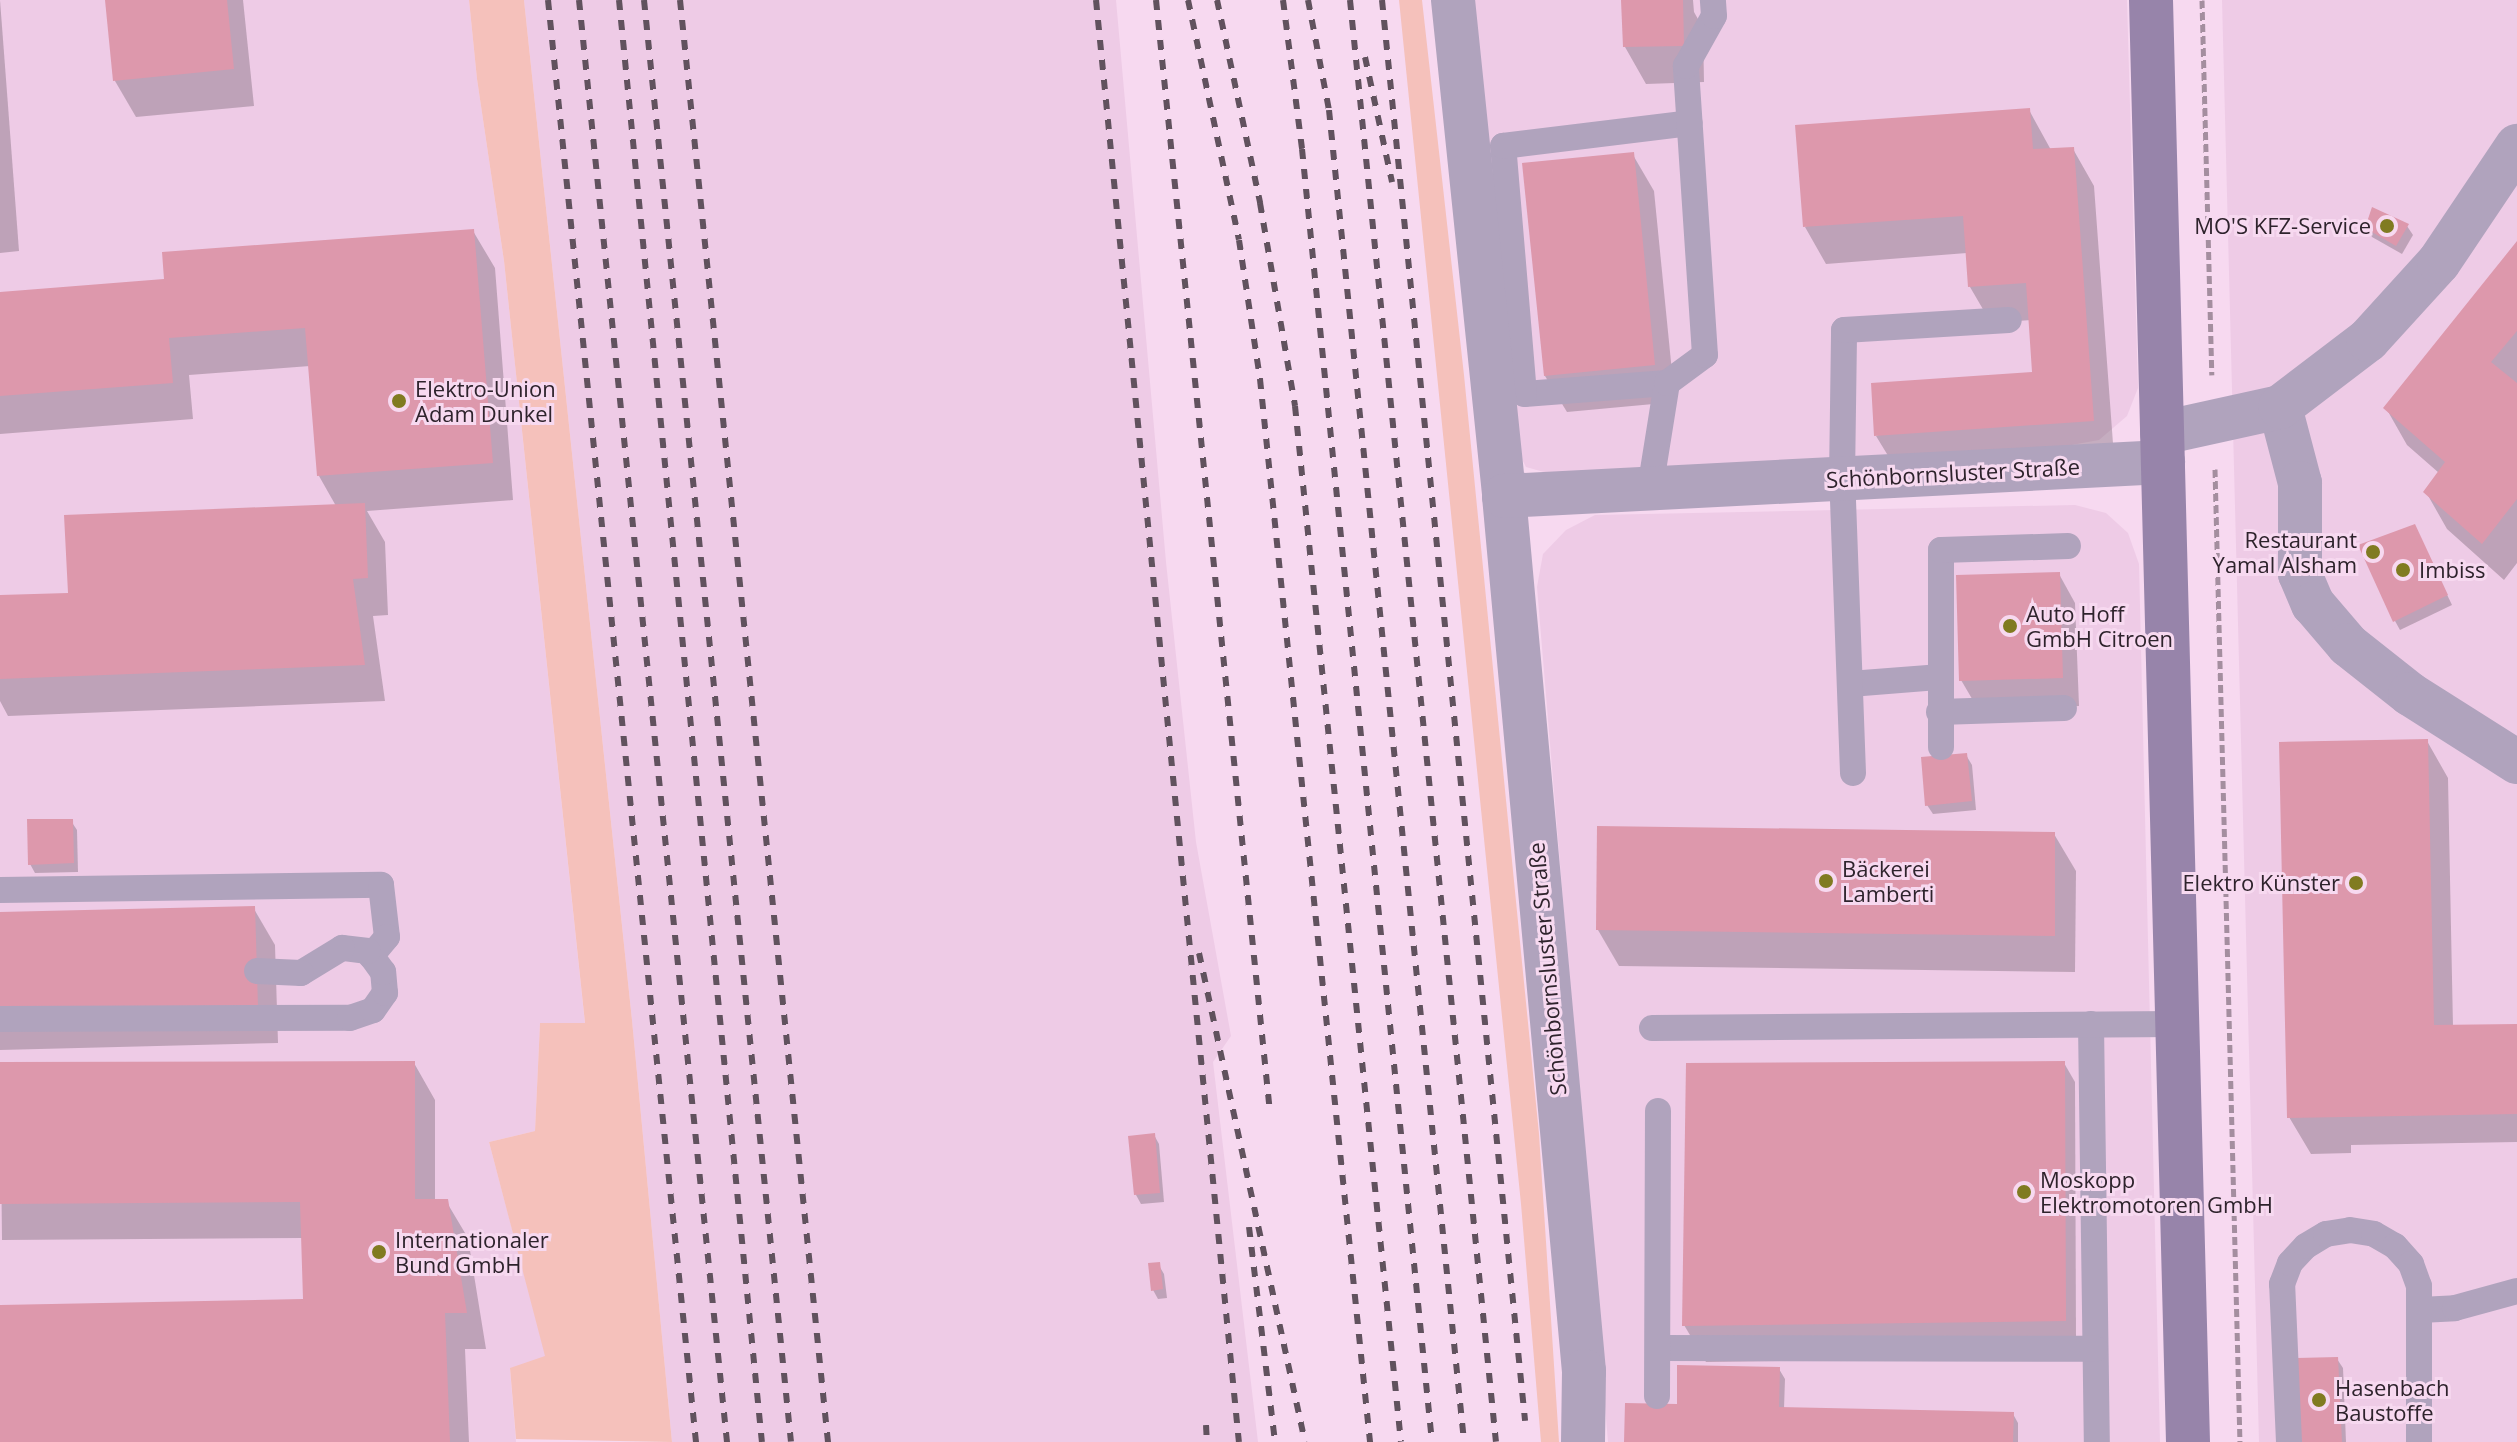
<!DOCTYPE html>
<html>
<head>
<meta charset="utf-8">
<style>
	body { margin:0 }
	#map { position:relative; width:2517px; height:1442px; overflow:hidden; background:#f7d9f0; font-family:"Open Sans",sans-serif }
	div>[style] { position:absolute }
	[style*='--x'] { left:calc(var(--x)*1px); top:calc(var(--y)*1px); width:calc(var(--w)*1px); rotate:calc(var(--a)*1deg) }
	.built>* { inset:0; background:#eecbe6 }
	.green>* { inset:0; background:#f5c1bb }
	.shadow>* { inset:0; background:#0003 }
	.building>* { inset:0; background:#dd98ac }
	.path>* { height:5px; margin-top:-2.5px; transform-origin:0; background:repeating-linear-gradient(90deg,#a48e9f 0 8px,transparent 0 12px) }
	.lane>* { height:26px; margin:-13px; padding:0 13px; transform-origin:13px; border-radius:13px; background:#b0a3bd }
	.street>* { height:44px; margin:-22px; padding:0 22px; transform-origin:22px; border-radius:22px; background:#b0a3bd }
	.secondary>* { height:44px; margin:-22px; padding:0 22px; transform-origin:22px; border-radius:22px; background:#9784aa }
	.rail>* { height:6px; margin-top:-3px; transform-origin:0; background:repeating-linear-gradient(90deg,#61525e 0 10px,transparent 0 20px) }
	.dots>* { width:22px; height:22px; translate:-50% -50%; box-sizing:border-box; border:4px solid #f7d9f0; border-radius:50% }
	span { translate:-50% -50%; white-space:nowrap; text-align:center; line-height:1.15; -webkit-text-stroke:6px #f7d9f0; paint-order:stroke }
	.poi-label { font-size:22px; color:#2e232c }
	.right { translate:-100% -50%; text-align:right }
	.left { translate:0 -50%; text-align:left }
	.street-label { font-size:22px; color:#2e232c }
</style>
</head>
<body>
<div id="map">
	<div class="built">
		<i style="clip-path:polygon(0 0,469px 0,477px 79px,504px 261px,585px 1024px,540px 1023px,535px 1131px,489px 1142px,546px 1357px,510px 1369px,516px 1442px,0 1442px)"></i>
		<i style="clip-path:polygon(524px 0,1116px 0,1166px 562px,1196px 842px,1231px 1036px,1213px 1062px,1258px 1442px,672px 1442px,632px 1020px)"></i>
		<i style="clip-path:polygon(1464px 0,2127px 0,2138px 388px,2127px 416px,2099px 440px,2055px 448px,1558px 476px,1526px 467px,1512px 440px)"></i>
		<i style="clip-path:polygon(2222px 0,2517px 0,2517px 1442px,2259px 1442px)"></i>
		<i style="clip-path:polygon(2075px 505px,2106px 513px,2128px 533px,2139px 564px,2160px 1442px,1608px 1442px,1537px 587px,1543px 554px,1566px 530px,1595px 515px)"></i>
	</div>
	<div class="green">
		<i style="clip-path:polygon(469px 0,524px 0,632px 1020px,672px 1442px,516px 1439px,510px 1368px,545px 1356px,489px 1142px,535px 1131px,540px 1023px,585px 1023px,504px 261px,477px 79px)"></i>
		<i style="clip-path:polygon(1399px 0,1422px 0,1464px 375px,1539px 1134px,1559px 1442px,1541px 1442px,1521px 1204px)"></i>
	</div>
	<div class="shadow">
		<i style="clip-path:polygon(0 0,19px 251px,0 253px)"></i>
		<i style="clip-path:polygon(107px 0,243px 0,254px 106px,136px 117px,115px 81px)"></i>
		<i style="clip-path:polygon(1623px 0,1693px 0,1694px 12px,1703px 28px,1704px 82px,1646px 84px,1625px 47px)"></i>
		<i style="clip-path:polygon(2029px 110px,2051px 150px,2073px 149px,2094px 186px,2114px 457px,1898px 472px,1876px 436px,2034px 373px,2031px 320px,1991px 323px,1970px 287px,1967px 253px,1826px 264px,1805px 227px)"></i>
		<i style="clip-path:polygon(1633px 155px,1654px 191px,1675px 402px,1567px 412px,1545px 376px)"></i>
		<i style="clip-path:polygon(2407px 226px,2413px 235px,2402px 254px,2372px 237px,2367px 227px)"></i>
		<i style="clip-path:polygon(473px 231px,495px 268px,513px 500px,367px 511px,385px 542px,388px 615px,373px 616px,385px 701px,8px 716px,0 701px,0 597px,70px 595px,336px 506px,319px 476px,310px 366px,189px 375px,193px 419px,0 434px,0 294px,166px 281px)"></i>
		<i style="clip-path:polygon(2517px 244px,2517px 563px,2504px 580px,2447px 529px,2426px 492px,2439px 473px,2407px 445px,2386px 408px)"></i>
		<i style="clip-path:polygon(2419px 536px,2452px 605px,2400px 630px,2395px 621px)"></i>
		<i style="clip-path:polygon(2059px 574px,2075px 603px,2079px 706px,1978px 709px,1961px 680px)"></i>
		<i style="clip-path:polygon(2427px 741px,2448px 778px,2453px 1027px,2517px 1028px,2517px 1142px,2351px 1145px,2351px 1153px,2311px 1154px,2289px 1117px)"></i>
		<i style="clip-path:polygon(1966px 755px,1972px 765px,1976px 810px,1933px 814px,1927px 805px)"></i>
		<i style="clip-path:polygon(71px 821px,77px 830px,78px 872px,35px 873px,30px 864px)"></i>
		<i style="clip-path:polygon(2054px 834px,2076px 871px,2075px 972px,1619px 966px,1598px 930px)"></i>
		<i style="clip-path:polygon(254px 909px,275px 945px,278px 1043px,0 1050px,0 914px)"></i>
		<i style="clip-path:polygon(414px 1063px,435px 1100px,435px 1201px,446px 1201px,468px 1238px,486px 1349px,465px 1349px,469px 1442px,0 1442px,0 1307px,305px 1301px,303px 1238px,2px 1240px,0 1064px)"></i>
		<i style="clip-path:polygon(2064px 1063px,2075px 1082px,2076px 1340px,2004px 1358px,1706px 1362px,1684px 1325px)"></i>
		<i style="clip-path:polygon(1154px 1135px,1159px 1144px,1164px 1202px,1141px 1204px,1136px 1195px)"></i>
		<i style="clip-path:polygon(1158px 1264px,1164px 1274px,1167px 1298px,1158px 1299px,1153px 1290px)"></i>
		<i style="clip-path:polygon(2337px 1359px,2343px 1368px,2346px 1442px,2302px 1442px)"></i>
		<i style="clip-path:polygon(1779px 1369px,1785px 1379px,1784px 1409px,2013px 1414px,2018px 1423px,2018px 1442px,1626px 1442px,1679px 1407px)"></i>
	</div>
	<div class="building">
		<i style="clip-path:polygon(105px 0,227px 0,234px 69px,113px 81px)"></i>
		<i style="clip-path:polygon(1621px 0,1683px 0,1684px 46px,1623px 47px)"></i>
		<i style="clip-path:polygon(2030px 108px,2033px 149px,2074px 147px,2094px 421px,1874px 436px,1871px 383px,2032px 372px,2026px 283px,1968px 287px,1963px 216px,1803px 227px,1795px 125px)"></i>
		<i style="clip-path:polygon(1634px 152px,1655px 365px,1544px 376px,1522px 163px)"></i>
		<i style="clip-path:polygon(2372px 207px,2409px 224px,2396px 246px,2365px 228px)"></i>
		<i style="clip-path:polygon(474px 229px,493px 463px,317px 476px,305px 328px,169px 338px,173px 383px,0 396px,0 292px,164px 279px,162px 252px)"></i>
		<i style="clip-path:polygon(2517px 241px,2517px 331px,2491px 362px,2517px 383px,2517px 499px,2482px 544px,2423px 492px,2445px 462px,2383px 408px)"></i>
		<i style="clip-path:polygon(365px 503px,368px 578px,353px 579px,365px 665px,0 679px,0 595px,68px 593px,64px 515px)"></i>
		<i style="clip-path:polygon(2415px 524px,2448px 595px,2393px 622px,2358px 545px)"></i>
		<i style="clip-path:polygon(2060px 572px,2063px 678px,1959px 681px,1956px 575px)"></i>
		<i style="clip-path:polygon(2428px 739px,2434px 1025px,2517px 1024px,2517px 1114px,2287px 1118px,2279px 742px)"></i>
		<i style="clip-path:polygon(1967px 753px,1972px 801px,1925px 806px,1921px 757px)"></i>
		<i style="clip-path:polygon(27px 819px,73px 819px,74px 863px,28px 865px)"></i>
		<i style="clip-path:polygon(1597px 826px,2055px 832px,2055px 936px,1596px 930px)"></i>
		<i style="clip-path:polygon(255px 906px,258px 1007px,0 1013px,0 912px)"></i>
		<i style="clip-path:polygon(415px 1061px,415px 1199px,448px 1199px,467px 1313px,445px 1313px,450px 1442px,0 1442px,0 1305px,303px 1299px,300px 1202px,0 1204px,0 1062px)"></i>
		<i style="clip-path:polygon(2065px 1061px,2066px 1321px,1682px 1326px,1686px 1063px)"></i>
		<i style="clip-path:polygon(1155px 1133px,1160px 1193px,1134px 1195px,1128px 1136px)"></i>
		<i style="clip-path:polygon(1160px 1262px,1163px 1289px,1151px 1291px,1148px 1263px)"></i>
		<i style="clip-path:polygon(2338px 1357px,2342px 1442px,2300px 1442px,2297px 1358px)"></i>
		<i style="clip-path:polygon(1677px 1365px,1780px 1367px,1779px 1407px,2014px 1412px,2013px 1442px,1624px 1442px,1625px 1403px,1677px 1404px)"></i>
	</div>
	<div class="path">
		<i style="--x:2202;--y:0;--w:375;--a:88.5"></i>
		<i style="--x:2215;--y:469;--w:973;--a:88.53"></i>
	</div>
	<div class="lane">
		<i style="--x:1667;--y:383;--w:143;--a:175.6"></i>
		<i style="--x:1524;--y:394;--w:249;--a:-94.8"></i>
		<i style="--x:1503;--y:146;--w:188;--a:-7"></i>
		<i style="--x:1650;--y:489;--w:107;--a:-80.9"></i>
		<i style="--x:1667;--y:383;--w:47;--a:-36.4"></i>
		<i style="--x:1705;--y:355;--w:290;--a:-93.8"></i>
		<i style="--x:1686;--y:66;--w:57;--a:-60.8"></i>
		<i style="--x:1714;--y:16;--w:16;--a:-94"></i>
		<i style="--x:1850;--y:684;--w:88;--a:-4.5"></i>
		<i style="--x:1939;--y:712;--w:125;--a:-1.8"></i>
		<i style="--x:1941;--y:747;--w:197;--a:-90"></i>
		<i style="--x:1941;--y:550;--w:127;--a:-1.8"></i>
		<i style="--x:1853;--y:773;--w:294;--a:-92.1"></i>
		<i style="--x:1842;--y:479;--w:149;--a:-89.2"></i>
		<i style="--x:1844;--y:330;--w:165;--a:-3.5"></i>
		<i style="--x:0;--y:890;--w:381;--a:-0.8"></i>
		<i style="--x:381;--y:885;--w:52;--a:83.4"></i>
		<i style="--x:387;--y:937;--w:25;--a:130"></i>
		<i style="--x:0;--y:1019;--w:350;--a:-0.2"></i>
		<i style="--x:350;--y:1018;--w:24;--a:-19"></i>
		<i style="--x:373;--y:1010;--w:21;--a:-55"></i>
		<i style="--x:385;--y:993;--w:21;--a:-95"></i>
		<i style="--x:383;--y:972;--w:26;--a:-126"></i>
		<i style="--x:368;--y:951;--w:26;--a:-173"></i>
		<i style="--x:342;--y:948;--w:48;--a:148.6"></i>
		<i style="--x:301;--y:973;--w:44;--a:-177.4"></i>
		<i style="--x:2091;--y:1024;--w:418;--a:89.2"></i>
		<i style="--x:1652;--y:1028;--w:525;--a:-0.44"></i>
		<i style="--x:2420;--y:1310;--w:35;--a:-3"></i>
		<i style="--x:2455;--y:1308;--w:64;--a:-15.3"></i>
		<i style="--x:1659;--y:1348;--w:436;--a:0.1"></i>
		<i style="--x:1657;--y:1396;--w:285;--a:-89.8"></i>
		<i style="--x:2289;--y:1442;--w:158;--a:-92.5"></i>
		<i style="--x:2282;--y:1284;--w:22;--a:-69"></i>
		<i style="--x:2290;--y:1263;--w:23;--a:-47"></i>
		<i style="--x:2306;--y:1246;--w:23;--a:-31"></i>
		<i style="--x:2326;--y:1234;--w:24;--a:-9"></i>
		<i style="--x:2350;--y:1230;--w:24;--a:9"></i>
		<i style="--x:2374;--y:1234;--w:24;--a:30"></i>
		<i style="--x:2395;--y:1246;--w:24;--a:48"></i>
		<i style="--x:2411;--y:1264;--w:23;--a:70"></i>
		<i style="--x:2419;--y:1286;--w:156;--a:90"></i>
	</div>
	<div class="street">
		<i style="--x:1453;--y:0;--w:499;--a:84.1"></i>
		<i style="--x:1504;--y:496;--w:879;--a:84.78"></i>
		<i style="--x:1584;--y:1371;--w:71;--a:90.8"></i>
		<i style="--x:2280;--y:407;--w:79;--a:75.3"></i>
		<i style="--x:2300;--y:483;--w:91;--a:90"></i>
		<i style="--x:2300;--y:574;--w:33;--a:67"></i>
		<i style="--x:2313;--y:604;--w:54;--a:49.5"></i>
		<i style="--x:2348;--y:645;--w:79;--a:38.3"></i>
		<i style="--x:2410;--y:694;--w:127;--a:32.4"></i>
		<i style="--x:2162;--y:433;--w:121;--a:-12.4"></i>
		<i style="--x:2280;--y:407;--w:111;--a:-37.3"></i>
		<i style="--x:2368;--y:340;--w:105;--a:-47.7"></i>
		<i style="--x:2439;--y:262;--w:140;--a:-56.1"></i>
		<i style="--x:1504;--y:496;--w:660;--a:-2.95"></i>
	</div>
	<div class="secondary">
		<i style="--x:2151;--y:0;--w:1442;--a:88.53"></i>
	</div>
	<div class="rail">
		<i style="--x:548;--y:0;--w:1450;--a:84.14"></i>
		<i style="--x:579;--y:0;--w:1450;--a:84.14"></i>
		<i style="--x:619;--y:0;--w:1449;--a:84.34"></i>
		<i style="--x:644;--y:0;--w:1449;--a:84.18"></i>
		<i style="--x:680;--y:0;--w:1450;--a:84.14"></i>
		<i style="--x:1096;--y:0;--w:1449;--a:84.34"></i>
		<i style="--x:1156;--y:0;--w:1118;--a:84.15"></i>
		<i style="--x:1188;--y:0;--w:245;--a:78"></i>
		<i style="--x:1239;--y:240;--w:141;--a:81.4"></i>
		<i style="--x:1260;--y:379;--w:1069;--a:84.09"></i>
		<i style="--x:1217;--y:0;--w:208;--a:78"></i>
		<i style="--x:1260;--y:203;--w:206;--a:80.2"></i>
		<i style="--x:1295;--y:406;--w:1041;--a:84.16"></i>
		<i style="--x:1283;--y:0;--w:150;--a:82.7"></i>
		<i style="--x:1302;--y:149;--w:1300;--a:84.26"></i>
		<i style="--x:1308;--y:0;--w:112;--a:79.2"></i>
		<i style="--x:1329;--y:110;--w:1339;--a:84.21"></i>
		<i style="--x:1350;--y:0;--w:1449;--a:84.22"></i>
		<i style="--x:1382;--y:0;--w:1428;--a:84.25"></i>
		<i style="--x:1365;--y:57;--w:128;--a:77.8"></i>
		<i style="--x:1199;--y:953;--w:500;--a:77.77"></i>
		<i style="--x:1249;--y:1227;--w:217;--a:83.1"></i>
		<i style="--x:1206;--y:1425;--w:17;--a:87"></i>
	</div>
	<div class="dots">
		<i style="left:2387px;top:226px;background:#807b21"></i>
		<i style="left:399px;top:401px;background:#807b21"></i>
		<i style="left:2373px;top:552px;background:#807b21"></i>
		<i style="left:2403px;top:570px;background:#807b21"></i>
		<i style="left:2010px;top:626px;background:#807b21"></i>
		<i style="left:1826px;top:881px;background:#807b21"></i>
		<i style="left:2356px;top:883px;background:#807b21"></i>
		<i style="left:2024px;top:1192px;background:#807b21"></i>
		<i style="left:379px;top:1252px;background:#807b21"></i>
		<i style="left:2319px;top:1400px;background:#807b21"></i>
	</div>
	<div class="poi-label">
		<span class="right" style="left:2371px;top:226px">MO'S KFZ-Service</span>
		<span class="left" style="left:415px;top:401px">Elektro-Union<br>Adam Dunkel</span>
		<span class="right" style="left:2357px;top:552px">Restaurant<br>Yamal Alsham</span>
		<span class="left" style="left:2419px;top:570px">Imbiss</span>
		<span class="left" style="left:2026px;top:626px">Auto Hoff<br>GmbH Citroen</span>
		<span class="left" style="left:1842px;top:881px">Bäckerei<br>Lamberti</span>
		<span class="right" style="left:2340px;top:883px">Elektro Künster</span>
		<span class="left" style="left:2040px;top:1192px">Moskopp<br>Elektromotoren GmbH</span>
		<span class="left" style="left:395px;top:1252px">Internationaler<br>Bund GmbH</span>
		<span class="left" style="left:2335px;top:1400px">Hasenbach<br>Baustoffe</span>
	</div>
	<div class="street-label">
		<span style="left:1953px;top:473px;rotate:-3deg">Schönbornsluster Straße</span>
		<span style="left:1547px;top:969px;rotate:-95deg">Schönbornsluster Straße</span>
	</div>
</div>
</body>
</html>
